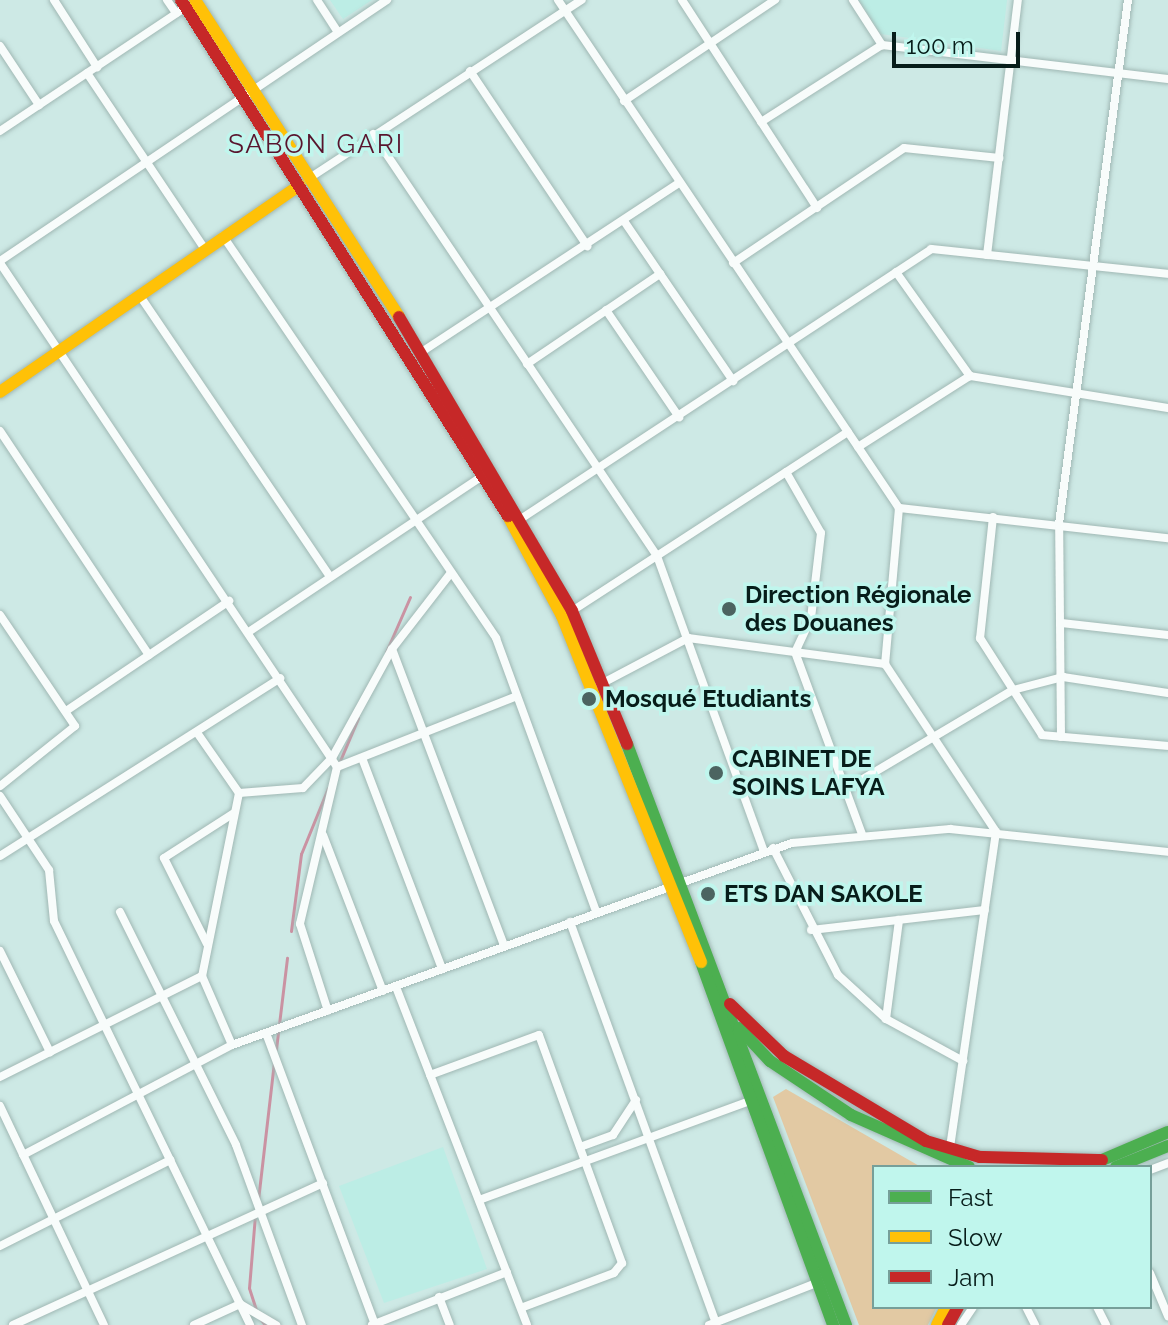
<!DOCTYPE html>
<html>
<head>
<meta charset="utf-8">
<style>
	body { margin:0 }
	#map { position:relative; width:1168px; height:1325px; overflow:hidden; background:#cde9e5; font-family:Raleway,sans-serif }
	div>[style] { position:absolute }
	[style*='--x'] { left:calc(var(--x)*1px); top:calc(var(--y)*1px); width:calc(var(--w)*1px); rotate:calc(var(--a)*1deg) }
	.built>* { inset:0; background:#bcede5 }
	.green>* { inset:0; background:#e2c9a3 }
	.stream>* { height:3px; margin:-1.5px; padding:0 1.5px; transform-origin:1.5px; border-radius:1.5px; background:#ca92a2 }
	.roads { filter:drop-shadow(0 0 2px #a0b8b4) drop-shadow(0 0 2px #a0b8b4) }
	.street>* { height:8px; margin:-4px; padding:0 4px; transform-origin:4px; border-radius:4px; background:#f8fcfb }
	.fast>* { height:12px; margin:-6px; padding:0 6px; transform-origin:6px; border-radius:6px; background:#4caf50 }
	.slow>* { height:12px; margin:-6px; padding:0 6px; transform-origin:6px; border-radius:6px; background:#ffc107 }
	.jam>* { height:12px; margin:-6px; padding:0 6px; transform-origin:6px; border-radius:6px; background:#c62828 }
	.dots>* { width:22px; height:22px; translate:-50% -50%; box-sizing:border-box; border:4px solid #c0f6ed; border-radius:50% }
	span { translate:-50% -50%; white-space:nowrap; text-align:center; line-height:1.15; -webkit-text-stroke:7px #c0f6ed; paint-order:stroke }
	.poi-label { font-size:24px; color:#071d1a; font-weight:700 }
	.left { translate:0 -50%; text-align:left }
	.neighbourhood-label { font-size:26px; color:#58142d; letter-spacing:2px }
	.legend { position:absolute; left:872px; top:1165px; width:280px; height:144px; box-sizing:border-box; background:#c0f6ed; border:2px solid #769f99; margin:0; padding:10px 14px; list-style:none; font-size:24px; color:#071d1a }
	.legend li { display:flex; align-items:center; gap:16px; height:40px }
	.legend b { width:40px; border:2px solid #769f99 }
	.scale { position:absolute; left:892px; top:32px; width:128px; height:36px; box-sizing:border-box; border:4px solid #071d1a; border-top:0; padding-left:10px; font-size:24px; line-height:28px; white-space:nowrap; color:#071d1a; -webkit-text-stroke:6px #c0f6ed; paint-order:stroke }
</style>
</head>
<body>
<div id="map">
	<div class="built">
		<i style="clip-path:polygon(330px 0,372px 0,343px 19px)"></i>
		<i style="clip-path:polygon(859px 0,1007px 0,1001px 51px,881px 34px)"></i>
		<i style="clip-path:polygon(443px 1147px,487px 1269px,384px 1303px,339px 1186px)"></i>
	</div>
	<div class="green">
		<i style="clip-path:polygon(786px 1089px,921px 1167px,874px 1167px,874px 1307px,937px 1307px,928px 1325px,859px 1325px,773px 1097px)"></i>
	</div>
	<div class="stream">
		<i style="--x:386;--y:652;--w:60;--a:-66.4"></i>
		<i style="--x:339;--y:763;--w:49;--a:-67.1"></i>
		<i style="--x:291;--y:931;--w:78;--a:-82.6"></i>
		<i style="--x:301;--y:854;--w:71;--a:-67.8"></i>
		<i style="--x:276;--y:1049;--w:92;--a:-83.1"></i>
		<i style="--x:258;--y:1200;--w:140;--a:-83.4"></i>
		<i style="--x:255;--y:1215;--w:73;--a:94.7"></i>
		<i style="--x:249;--y:1288;--w:22;--a:72"></i>
		<i style="--x:259;--y:1317;--w:10;--a:53"></i>
	</div>
	<div class="roads">
		<div class="street">
			<i style="--x:54;--y:0;--w:80;--a:57.3"></i>
			<i style="--x:167;--y:0;--w:16;--a:55"></i>
			<i style="--x:317;--y:0;--w:38;--a:57"></i>
			<i style="--x:558;--y:0;--w:612;--a:56.13"></i>
			<i style="--x:899;--y:508;--w:157;--a:95.1"></i>
			<i style="--x:885;--y:664;--w:201;--a:56.5"></i>
			<i style="--x:996;--y:832;--w:320;--a:98.3"></i>
			<i style="--x:682;--y:0;--w:248;--a:57"></i>
			<i style="--x:853;--y:0;--w:54;--a:57.2"></i>
			<i style="--x:0;--y:46;--w:71;--a:56.5"></i>
			<i style="--x:470;--y:71;--w:211;--a:56.2"></i>
			<i style="--x:87;--y:73;--w:212;--a:56.2"></i>
			<i style="--x:624;--y:101;--w:182;--a:-33.8"></i>
			<i style="--x:761;--y:122;--w:143;--a:-32.5"></i>
			<i style="--x:882;--y:45;--w:288;--a:6.8"></i>
			<i style="--x:0;--y:131;--w:224;--a:-33.7"></i>
			<i style="--x:373;--y:134;--w:509;--a:56.06"></i>
			<i style="--x:657;--y:556;--w:314;--a:70.1"></i>
			<i style="--x:308;--y:179;--w:327;--a:-33.2"></i>
			<i style="--x:624;--y:221;--w:194;--a:55.7"></i>
			<i style="--x:223;--y:236;--w:486;--a:55.8"></i>
			<i style="--x:496;--y:638;--w:292;--a:69.9"></i>
			<i style="--x:987;--y:255;--w:257;--a:-83.1"></i>
			<i style="--x:0;--y:261;--w:467;--a:-34"></i>
			<i style="--x:0;--y:263;--w:606;--a:56.23"></i>
			<i style="--x:337;--y:767;--w:161;--a:103.3"></i>
			<i style="--x:300;--y:924;--w:91;--a:72.2"></i>
			<i style="--x:733;--y:263;--w:206;--a:-33.9"></i>
			<i style="--x:904;--y:148;--w:96;--a:6"></i>
			<i style="--x:896;--y:272;--w:128;--a:54.6"></i>
			<i style="--x:140;--y:296;--w:339;--a:55.9"></i>
			<i style="--x:606;--y:310;--w:130;--a:55.7"></i>
			<i style="--x:420;--y:353;--w:310;--a:-33.3"></i>
			<i style="--x:527;--y:364;--w:161;--a:-34.1"></i>
			<i style="--x:0;--y:431;--w:269;--a:56.4"></i>
			<i style="--x:858;--y:447;--w:133;--a:-32.4"></i>
			<i style="--x:970;--y:376;--w:201;--a:9.2"></i>
			<i style="--x:786;--y:472;--w:70;--a:60.2"></i>
			<i style="--x:821;--y:533;--w:86;--a:96.7"></i>
			<i style="--x:811;--y:618;--w:38;--a:115"></i>
			<i style="--x:795;--y:652;--w:194;--a:69.8"></i>
			<i style="--x:899;--y:508;--w:271;--a:6.4"></i>
			<i style="--x:993;--y:517;--w:122;--a:96.1"></i>
			<i style="--x:980;--y:638;--w:115;--a:57.4"></i>
			<i style="--x:1042;--y:735;--w:126;--a:5"></i>
			<i style="--x:516;--y:522;--w:497;--a:-33.3"></i>
			<i style="--x:931;--y:249;--w:238;--a:6"></i>
			<i style="--x:450;--y:574;--w:95;--a:127.7"></i>
			<i style="--x:392;--y:649;--w:317;--a:69.3"></i>
			<i style="--x:572;--y:611;--w:329;--a:-33"></i>
			<i style="--x:0;--y:615;--w:134;--a:56"></i>
			<i style="--x:75;--y:726;--w:96;--a:141.3"></i>
			<i style="--x:1061;--y:623;--w:108;--a:6.4"></i>
			<i style="--x:250;--y:631;--w:283;--a:-33.7"></i>
			<i style="--x:599;--y:685;--w:101;--a:-27.8"></i>
			<i style="--x:688;--y:638;--w:199;--a:7.5"></i>
			<i style="--x:66;--y:711;--w:197;--a:-34"></i>
			<i style="--x:198;--y:734;--w:72;--a:55.2"></i>
			<i style="--x:239;--y:793;--w:187;--a:101.4"></i>
			<i style="--x:202;--y:976;--w:75;--a:66.5"></i>
			<i style="--x:1061;--y:737;--w:213;--a:-90.5"></i>
			<i style="--x:1059;--y:524;--w:529;--a:-82.5"></i>
			<i style="--x:362;--y:758;--w:226;--a:69.2"></i>
			<i style="--x:337;--y:767;--w:193;--a:-21.5"></i>
			<i style="--x:846;--y:789;--w:194;--a:-30.7"></i>
			<i style="--x:1013;--y:690;--w:52;--a:-14.6"></i>
			<i style="--x:1063;--y:677;--w:106;--a:8.7"></i>
			<i style="--x:239;--y:793;--w:64;--a:-4.5"></i>
			<i style="--x:303;--y:788;--w:42;--a:-46"></i>
			<i style="--x:332;--y:758;--w:124;--a:-61.2"></i>
			<i style="--x:0;--y:796;--w:89;--a:56.5"></i>
			<i style="--x:49;--y:870;--w:51;--a:84.4"></i>
			<i style="--x:54;--y:921;--w:449;--a:64.1"></i>
			<i style="--x:323;--y:835;--w:167;--a:69"></i>
			<i style="--x:773;--y:848;--w:143;--a:62.9"></i>
			<i style="--x:838;--y:975;--w:65;--a:42.5"></i>
			<i style="--x:886;--y:1019;--w:88;--a:28.6"></i>
			<i style="--x:0;--y:856;--w:332;--a:-32.4"></i>
			<i style="--x:120;--y:912;--w:260;--a:63.5"></i>
			<i style="--x:236;--y:1145;--w:192;--a:69.9"></i>
			<i style="--x:570;--y:922;--w:427;--a:70"></i>
			<i style="--x:811;--y:930;--w:175;--a:-6.6"></i>
			<i style="--x:207;--y:944;--w:96;--a:-116.6"></i>
			<i style="--x:164;--y:858;--w:83;--a:-32.7"></i>
			<i style="--x:0;--y:951;--w:113;--a:63.7"></i>
			<i style="--x:396;--y:987;--w:362;--a:68.8"></i>
			<i style="--x:886;--y:1019;--w:100;--a:-82.5"></i>
			<i style="--x:266;--y:1033;--w:311;--a:69.5"></i>
			<i style="--x:430;--y:1075;--w:116;--a:-20.2"></i>
			<i style="--x:539;--y:1035;--w:243;--a:70"></i>
			<i style="--x:622;--y:1263;--w:13;--a:129"></i>
			<i style="--x:614;--y:1273;--w:99;--a:159.4"></i>
			<i style="--x:0;--y:1077;--w:226;--a:-26.6"></i>
			<i style="--x:0;--y:1106;--w:242;--a:64.6"></i>
			<i style="--x:580;--y:1147;--w:35;--a:-20"></i>
			<i style="--x:613;--y:1135;--w:42;--a:-56.7"></i>
			<i style="--x:23;--y:1155;--w:236;--a:-27.8"></i>
			<i style="--x:232;--y:1045;--w:595;--a:-19.84"></i>
			<i style="--x:792;--y:843;--w:159;--a:-5.1"></i>
			<i style="--x:950;--y:829;--w:219;--a:6"></i>
			<i style="--x:1150;--y:1170;--w:19;--a:-21"></i>
			<i style="--x:479;--y:1200;--w:292;--a:-20.1"></i>
			<i style="--x:0;--y:1246;--w:191;--a:-26.8"></i>
			<i style="--x:1150;--y:1273;--w:47;--a:67.3"></i>
			<i style="--x:439;--y:1297;--w:30;--a:69"></i>
			<i style="--x:1026;--y:1307;--w:20;--a:63"></i>
			<i style="--x:1097;--y:1307;--w:20;--a:63"></i>
			<i style="--x:13;--y:1325;--w:341;--a:-24.6"></i>
			<i style="--x:194;--y:1325;--w:51;--a:-24.5"></i>
			<i style="--x:240;--y:1304;--w:42;--a:30.3"></i>
			<i style="--x:372;--y:1325;--w:145;--a:-21.4"></i>
			<i style="--x:709;--y:1325;--w:118;--a:-21.4"></i>
			<i style="--x:961;--y:1325;--w:22;--a:-56"></i>
		</div>
		<div class="fast">
			<i style="--x:627;--y:744;--w:621;--a:69.35"></i>
			<i style="--x:701;--y:962;--w:386;--a:70"></i>
			<i style="--x:739;--y:1028;--w:45;--a:46.8"></i>
			<i style="--x:770;--y:1061;--w:97;--a:33.7"></i>
			<i style="--x:851;--y:1115;--w:129;--a:23.8"></i>
			<i style="--x:1095;--y:1163;--w:79;--a:-23"></i>
			<i style="--x:1116;--y:1167;--w:56;--a:-22"></i>
		</div>
		<div class="slow">
			<i style="--x:195;--y:0;--w:377;--a:57.2"></i>
			<i style="--x:0;--y:392;--w:364;--a:-34.6"></i>
			<i style="--x:508;--y:516;--w:114;--a:61.6"></i>
			<i style="--x:562;--y:616;--w:373;--a:68.1"></i>
			<i style="--x:937;--y:1325;--w:20;--a:-63"></i>
		</div>
		<div class="jam">
			<i style="--x:181;--y:0;--w:611;--a:57.64"></i>
			<i style="--x:399;--y:317;--w:341;--a:59.5"></i>
			<i style="--x:572;--y:611;--w:144;--a:67.5"></i>
			<i style="--x:730;--y:1004;--w:75;--a:43.9"></i>
			<i style="--x:784;--y:1056;--w:165;--a:30.9"></i>
			<i style="--x:926;--y:1141;--w:56;--a:16.5"></i>
			<i style="--x:980;--y:1157;--w:122;--a:1.4"></i>
			<i style="--x:948;--y:1325;--w:21;--a:-61"></i>
		</div>
	</div>
	<div class="dots">
		<i style="left:729px;top:609px;background:#4c6461"></i>
		<i style="left:589px;top:699px;background:#4c6461"></i>
		<i style="left:716px;top:773px;background:#4c6461"></i>
		<i style="left:708px;top:894px;background:#4c6461"></i>
	</div>
	<div class="poi-label">
		<span class="left" style="left:745px;top:609px">Direction Régionale<br>des Douanes</span>
		<span class="left" style="left:605px;top:699px">Mosqué Etudiants</span>
		<span class="left" style="left:732px;top:773px">CABINET DE<br>SOINS LAFYA</span>
		<span class="left" style="left:724px;top:894px">ETS DAN SAKOLE</span>
	</div>
	<div class="neighbourhood-label">
		<span style="left:316px;top:145px">SABON GARI</span>
	</div>
	<ul class="legend">
	<li><b style="height:10px;background:#4caf50"></b>Fast</li>
	<li><b style="height:10px;background:#ffc107"></b>Slow</li>
	<li><b style="height:10px;background:#c62828"></b>Jam</li>
	</ul>
	<div class="scale">100 m</div>
</div>
</body>
</html>
